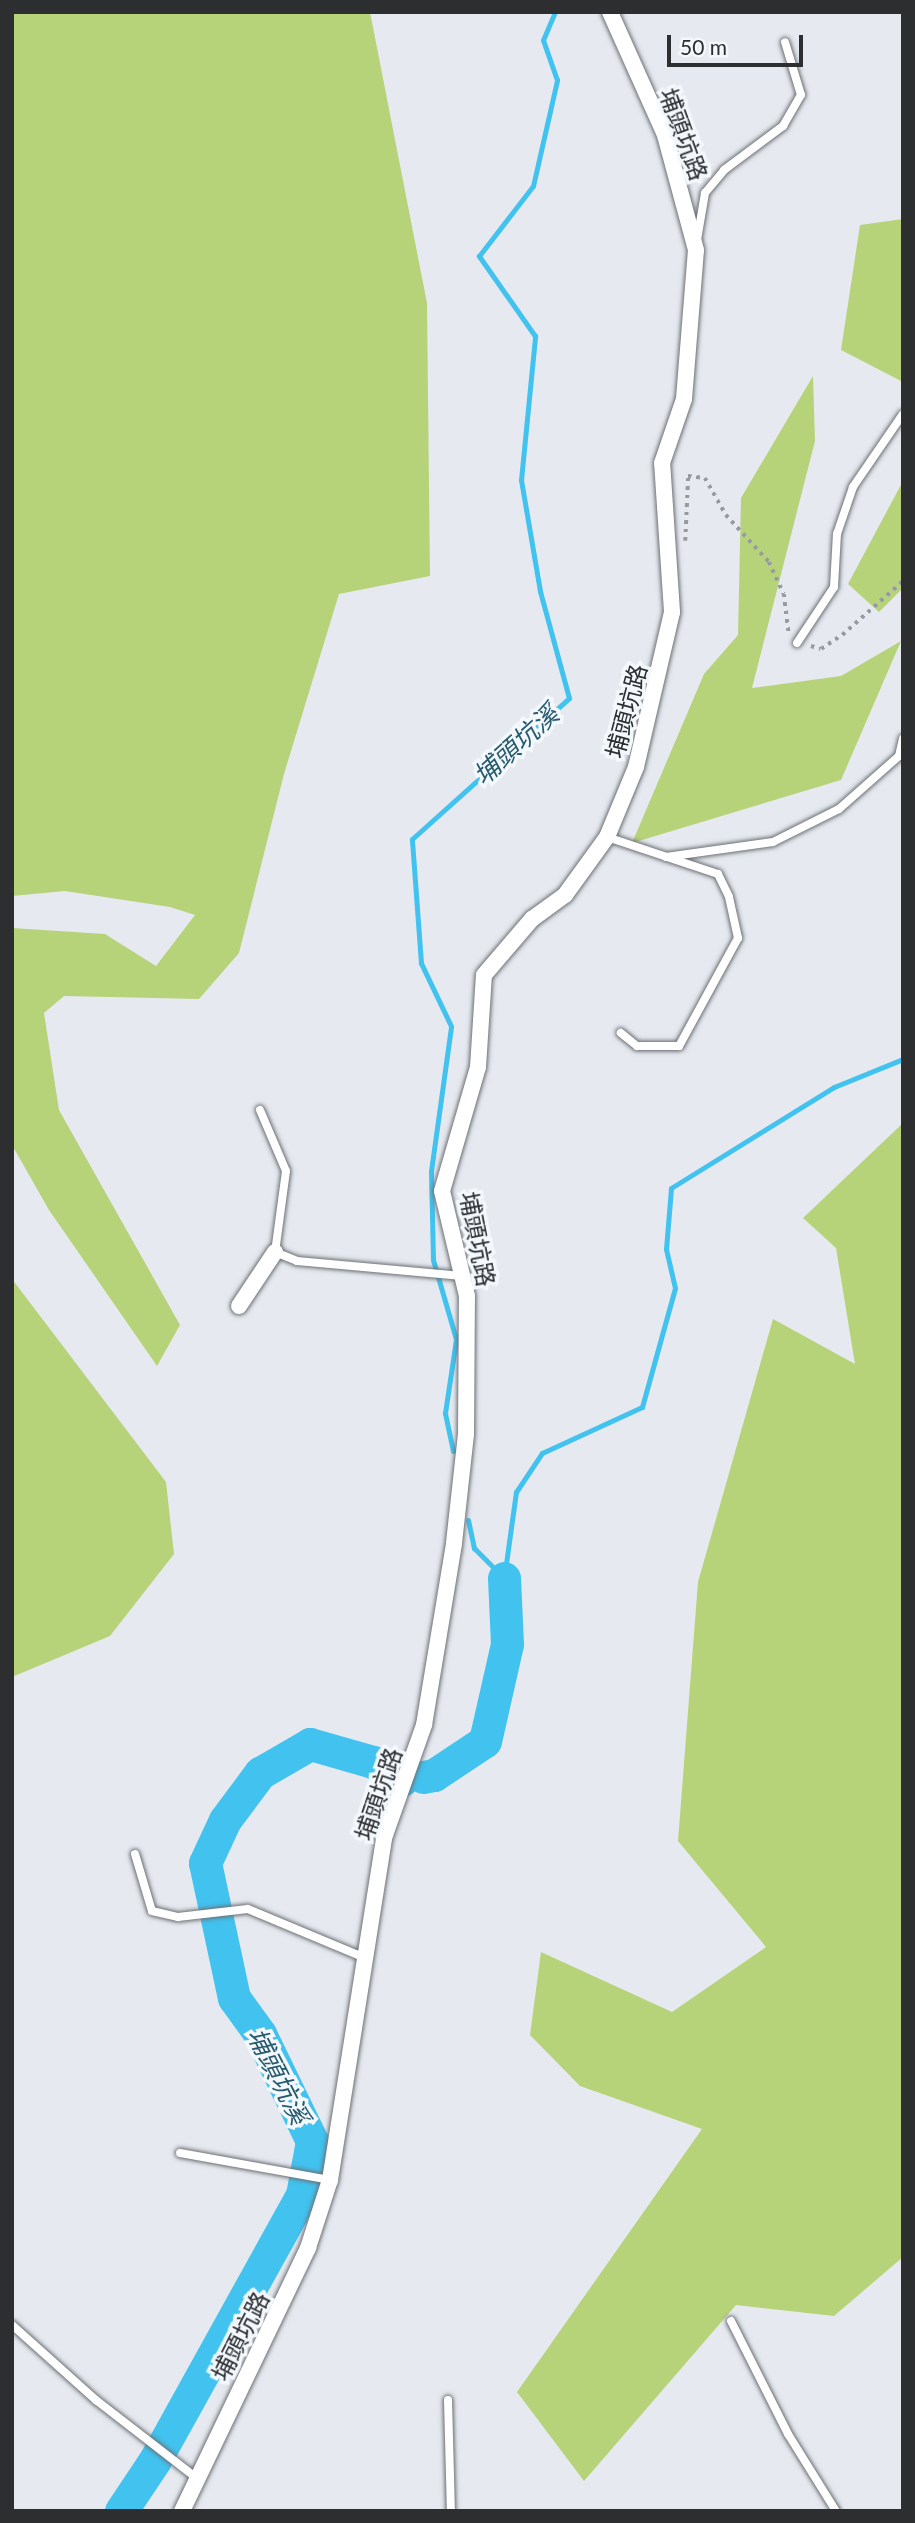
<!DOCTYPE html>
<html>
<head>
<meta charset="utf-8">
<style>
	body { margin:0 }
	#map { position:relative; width:915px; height:2523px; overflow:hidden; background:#e6eaf0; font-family:Lato,"Noto Sans TC",sans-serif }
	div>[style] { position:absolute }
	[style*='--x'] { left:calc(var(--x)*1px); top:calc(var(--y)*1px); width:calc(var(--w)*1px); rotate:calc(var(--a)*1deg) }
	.green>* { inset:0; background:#b6d37a }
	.stream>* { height:5px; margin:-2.5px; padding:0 2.5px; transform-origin:2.5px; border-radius:2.5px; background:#41c2ef }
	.river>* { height:33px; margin:-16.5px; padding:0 16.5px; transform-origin:16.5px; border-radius:16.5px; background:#41c2ef }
	.path>* { height:3.5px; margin-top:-1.75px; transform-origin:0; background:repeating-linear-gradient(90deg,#979a9e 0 3.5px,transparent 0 8.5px) }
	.roads { filter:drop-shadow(0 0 2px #6c7075) drop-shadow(0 0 2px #6c7075) }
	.service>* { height:8px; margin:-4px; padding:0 4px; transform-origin:4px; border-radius:4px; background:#fff }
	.minor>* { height:16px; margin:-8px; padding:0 8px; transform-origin:8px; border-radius:8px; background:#fff }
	span { translate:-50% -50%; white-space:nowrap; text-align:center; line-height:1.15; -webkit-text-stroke:7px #f3f8fd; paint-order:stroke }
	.street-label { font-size:24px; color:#2c2e30 }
	.water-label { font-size:26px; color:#275a6d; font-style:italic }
	.frame { position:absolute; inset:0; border:14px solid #2c2e30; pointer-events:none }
	.scale { position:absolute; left:667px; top:35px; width:136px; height:32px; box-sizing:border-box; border:4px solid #2c2e30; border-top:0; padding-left:9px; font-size:21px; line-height:24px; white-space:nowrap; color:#2c2e30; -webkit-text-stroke:5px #f3f8fd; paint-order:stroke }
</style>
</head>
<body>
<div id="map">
	<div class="green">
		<i style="clip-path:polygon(12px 12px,370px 12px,427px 303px,430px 576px,339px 594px,284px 774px,239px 953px,199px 999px,64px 996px,44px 1013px,59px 1110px,180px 1325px,157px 1366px,49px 1210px,12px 1145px,12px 928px,105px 934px,156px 966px,195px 915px,170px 907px,65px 891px,12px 896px)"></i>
		<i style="clip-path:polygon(903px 219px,903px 382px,841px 350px,860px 225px)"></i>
		<i style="clip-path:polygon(813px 376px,815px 441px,752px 688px,841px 676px,901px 641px,841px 780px,632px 843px,704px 674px,738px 635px,741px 498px)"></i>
		<i style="clip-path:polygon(903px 481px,903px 588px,879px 612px,848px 584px)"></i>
		<i style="clip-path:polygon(903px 1123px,903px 2257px,834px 2316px,736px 2305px,584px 2481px,517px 2392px,702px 2129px,580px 2086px,530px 2035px,541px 1952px,672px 2012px,766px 1947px,678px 1841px,698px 1582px,773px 1319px,855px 1364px,836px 1248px,803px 1218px)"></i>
		<i style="clip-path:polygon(12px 1279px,166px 1482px,174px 1554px,110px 1636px,12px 1677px)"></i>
	</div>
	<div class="stream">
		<i style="--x:453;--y:1451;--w:39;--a:-102"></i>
		<i style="--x:445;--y:1413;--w:75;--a:-81.5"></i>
		<i style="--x:456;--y:1339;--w:82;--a:-106.2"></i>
		<i style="--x:433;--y:1260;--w:89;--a:-91.3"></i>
		<i style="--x:431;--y:1171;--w:146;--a:-82.1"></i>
		<i style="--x:451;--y:1026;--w:70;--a:-115.5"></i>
		<i style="--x:421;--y:963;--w:124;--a:-94.2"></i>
		<i style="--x:412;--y:839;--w:211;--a:-41.9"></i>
		<i style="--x:569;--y:698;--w:111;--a:-105.2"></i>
		<i style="--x:540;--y:591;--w:113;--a:-99.7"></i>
		<i style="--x:521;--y:480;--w:145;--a:-84.4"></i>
		<i style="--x:535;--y:336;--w:98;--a:-125"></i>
		<i style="--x:479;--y:256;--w:88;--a:-52.4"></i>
		<i style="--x:533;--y:186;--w:109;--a:-77.2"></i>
		<i style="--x:557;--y:80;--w:42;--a:-109.3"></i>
		<i style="--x:543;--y:40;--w:30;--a:-67"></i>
		<i style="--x:468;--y:1520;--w:29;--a:78"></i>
		<i style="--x:474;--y:1548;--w:42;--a:45"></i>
		<i style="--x:504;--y:1578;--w:87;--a:-82.1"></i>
		<i style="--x:516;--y:1492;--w:47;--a:-56.3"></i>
		<i style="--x:542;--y:1453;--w:110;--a:-24.7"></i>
		<i style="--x:642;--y:1407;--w:123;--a:-74.5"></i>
		<i style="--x:675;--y:1288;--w:40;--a:-103"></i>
		<i style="--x:666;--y:1249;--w:61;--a:-85.3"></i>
		<i style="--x:671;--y:1188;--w:192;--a:-31.8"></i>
		<i style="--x:834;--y:1087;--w:74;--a:-22.1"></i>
	</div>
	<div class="river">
		<i style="--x:423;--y:1777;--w:11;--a:-10"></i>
		<i style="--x:434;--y:1775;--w:61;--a:-33.7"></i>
		<i style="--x:485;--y:1741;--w:99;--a:-77.2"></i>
		<i style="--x:507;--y:1644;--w:66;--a:-92.6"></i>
		<i style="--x:121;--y:2511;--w:61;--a:-56.3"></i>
		<i style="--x:155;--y:2460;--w:303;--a:-61"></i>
		<i style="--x:302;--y:2195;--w:55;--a:-79.5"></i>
		<i style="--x:312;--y:2141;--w:119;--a:-115.9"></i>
		<i style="--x:260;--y:2034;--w:44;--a:-125.8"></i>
		<i style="--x:234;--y:1998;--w:138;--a:-102.1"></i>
		<i style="--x:205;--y:1863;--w:47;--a:-65.1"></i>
		<i style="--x:225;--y:1820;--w:59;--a:-53.3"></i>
		<i style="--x:260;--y:1773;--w:58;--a:-30.1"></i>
		<i style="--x:310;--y:1744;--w:66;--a:15.9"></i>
		<i style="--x:373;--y:1762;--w:34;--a:32"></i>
	</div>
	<div class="path">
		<i style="--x:685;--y:541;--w:65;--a:-87.4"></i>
		<i style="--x:688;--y:476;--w:17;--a:7"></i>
		<i style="--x:705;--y:478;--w:43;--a:60.4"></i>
		<i style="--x:726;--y:515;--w:64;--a:47.5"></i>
		<i style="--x:769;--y:562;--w:35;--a:65"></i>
		<i style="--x:784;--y:594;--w:41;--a:83"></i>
		<i style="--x:811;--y:646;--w:10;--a:17"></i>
		<i style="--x:821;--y:649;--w:25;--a:-34"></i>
		<i style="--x:842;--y:635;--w:81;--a:-41.5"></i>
	</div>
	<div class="roads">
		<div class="service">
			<i style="--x:697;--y:240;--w:48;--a:-80.3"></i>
			<i style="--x:705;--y:193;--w:30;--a:-50"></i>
			<i style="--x:724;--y:170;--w:74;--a:-36.7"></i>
			<i style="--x:783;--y:126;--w:36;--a:-60"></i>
			<i style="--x:801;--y:95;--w:55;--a:-106.8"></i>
			<i style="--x:797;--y:643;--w:67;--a:-56.5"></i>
			<i style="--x:834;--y:587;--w:53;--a:-86.8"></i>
			<i style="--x:837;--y:534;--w:50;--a:-71.2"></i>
			<i style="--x:853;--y:487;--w:88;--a:-55.6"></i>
			<i style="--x:607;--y:837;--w:117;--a:18.4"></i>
			<i style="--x:718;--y:874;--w:25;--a:64"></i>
			<i style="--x:729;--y:897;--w:42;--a:77.6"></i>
			<i style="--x:738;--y:938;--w:123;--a:118.6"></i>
			<i style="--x:679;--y:1046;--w:42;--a:180"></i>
			<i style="--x:637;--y:1046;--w:21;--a:-141"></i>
			<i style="--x:666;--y:857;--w:108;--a:-8"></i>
			<i style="--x:773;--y:842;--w:74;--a:-26.6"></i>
			<i style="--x:839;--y:809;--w:80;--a:-41.5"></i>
			<i style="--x:899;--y:756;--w:18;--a:-77"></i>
			<i style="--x:260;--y:1110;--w:66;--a:66.9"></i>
			<i style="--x:286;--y:1171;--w:82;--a:97.7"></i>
			<i style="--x:275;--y:1252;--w:24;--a:22"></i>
			<i style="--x:297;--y:1261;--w:166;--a:5.2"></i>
			<i style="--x:135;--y:1854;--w:59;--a:73.4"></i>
			<i style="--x:152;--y:1911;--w:27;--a:13"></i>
			<i style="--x:178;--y:1917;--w:70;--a:-6.5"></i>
			<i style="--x:248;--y:1909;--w:127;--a:22.7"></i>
			<i style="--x:180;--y:2153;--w:152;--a:10.2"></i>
			<i style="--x:731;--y:2321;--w:127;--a:63.2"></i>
			<i style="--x:788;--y:2434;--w:91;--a:58.1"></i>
			<i style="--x:12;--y:2325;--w:113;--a:41.8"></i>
			<i style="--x:96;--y:2400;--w:129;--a:37.8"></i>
			<i style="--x:448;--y:2400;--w:111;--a:88.5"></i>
		</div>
		<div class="minor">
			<i style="--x:239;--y:1306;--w:65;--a:-56.3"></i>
			<i style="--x:182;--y:2511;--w:292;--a:-64.4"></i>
			<i style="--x:308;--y:2248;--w:71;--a:-72.1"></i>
			<i style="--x:330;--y:2180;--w:346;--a:-81"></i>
			<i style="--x:384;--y:1838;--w:120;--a:-70.5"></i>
			<i style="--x:424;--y:1725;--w:184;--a:-80.6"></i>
			<i style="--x:454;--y:1543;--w:110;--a:-83.7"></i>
			<i style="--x:466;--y:1434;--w:138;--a:-89.6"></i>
			<i style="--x:467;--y:1296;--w:108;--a:-103.4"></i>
			<i style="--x:442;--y:1191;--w:129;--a:-73.8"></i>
			<i style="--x:478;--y:1067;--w:92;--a:-86.3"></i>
			<i style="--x:484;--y:975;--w:74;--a:-49.4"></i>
			<i style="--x:532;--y:919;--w:41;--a:-36"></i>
			<i style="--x:565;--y:895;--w:72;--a:-54.1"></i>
			<i style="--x:607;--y:837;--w:76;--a:-67.5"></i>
			<i style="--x:636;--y:767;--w:159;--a:-76.9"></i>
			<i style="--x:672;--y:612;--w:149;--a:-93.8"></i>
			<i style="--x:662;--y:463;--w:68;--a:-71"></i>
			<i style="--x:684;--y:399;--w:149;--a:-85.4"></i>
			<i style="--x:696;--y:250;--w:119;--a:-105.1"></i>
			<i style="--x:665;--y:135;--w:135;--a:-114.1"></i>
		</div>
	</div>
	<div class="street-label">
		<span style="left:684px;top:134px;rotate:70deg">埔頭坑路</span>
		<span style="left:626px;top:711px;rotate:-75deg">埔頭坑路</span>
		<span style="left:478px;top:1239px;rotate:79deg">埔頭坑路</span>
		<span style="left:378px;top:1794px;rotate:-71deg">埔頭坑路</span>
		<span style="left:240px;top:2336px;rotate:-63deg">埔頭坑路</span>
	</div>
	<div class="water-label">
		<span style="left:516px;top:745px;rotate:-42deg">埔頭坑溪</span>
		<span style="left:278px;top:2076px;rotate:63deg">埔頭坑溪</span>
	</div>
	<div class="frame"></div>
	<div class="scale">50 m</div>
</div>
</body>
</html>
